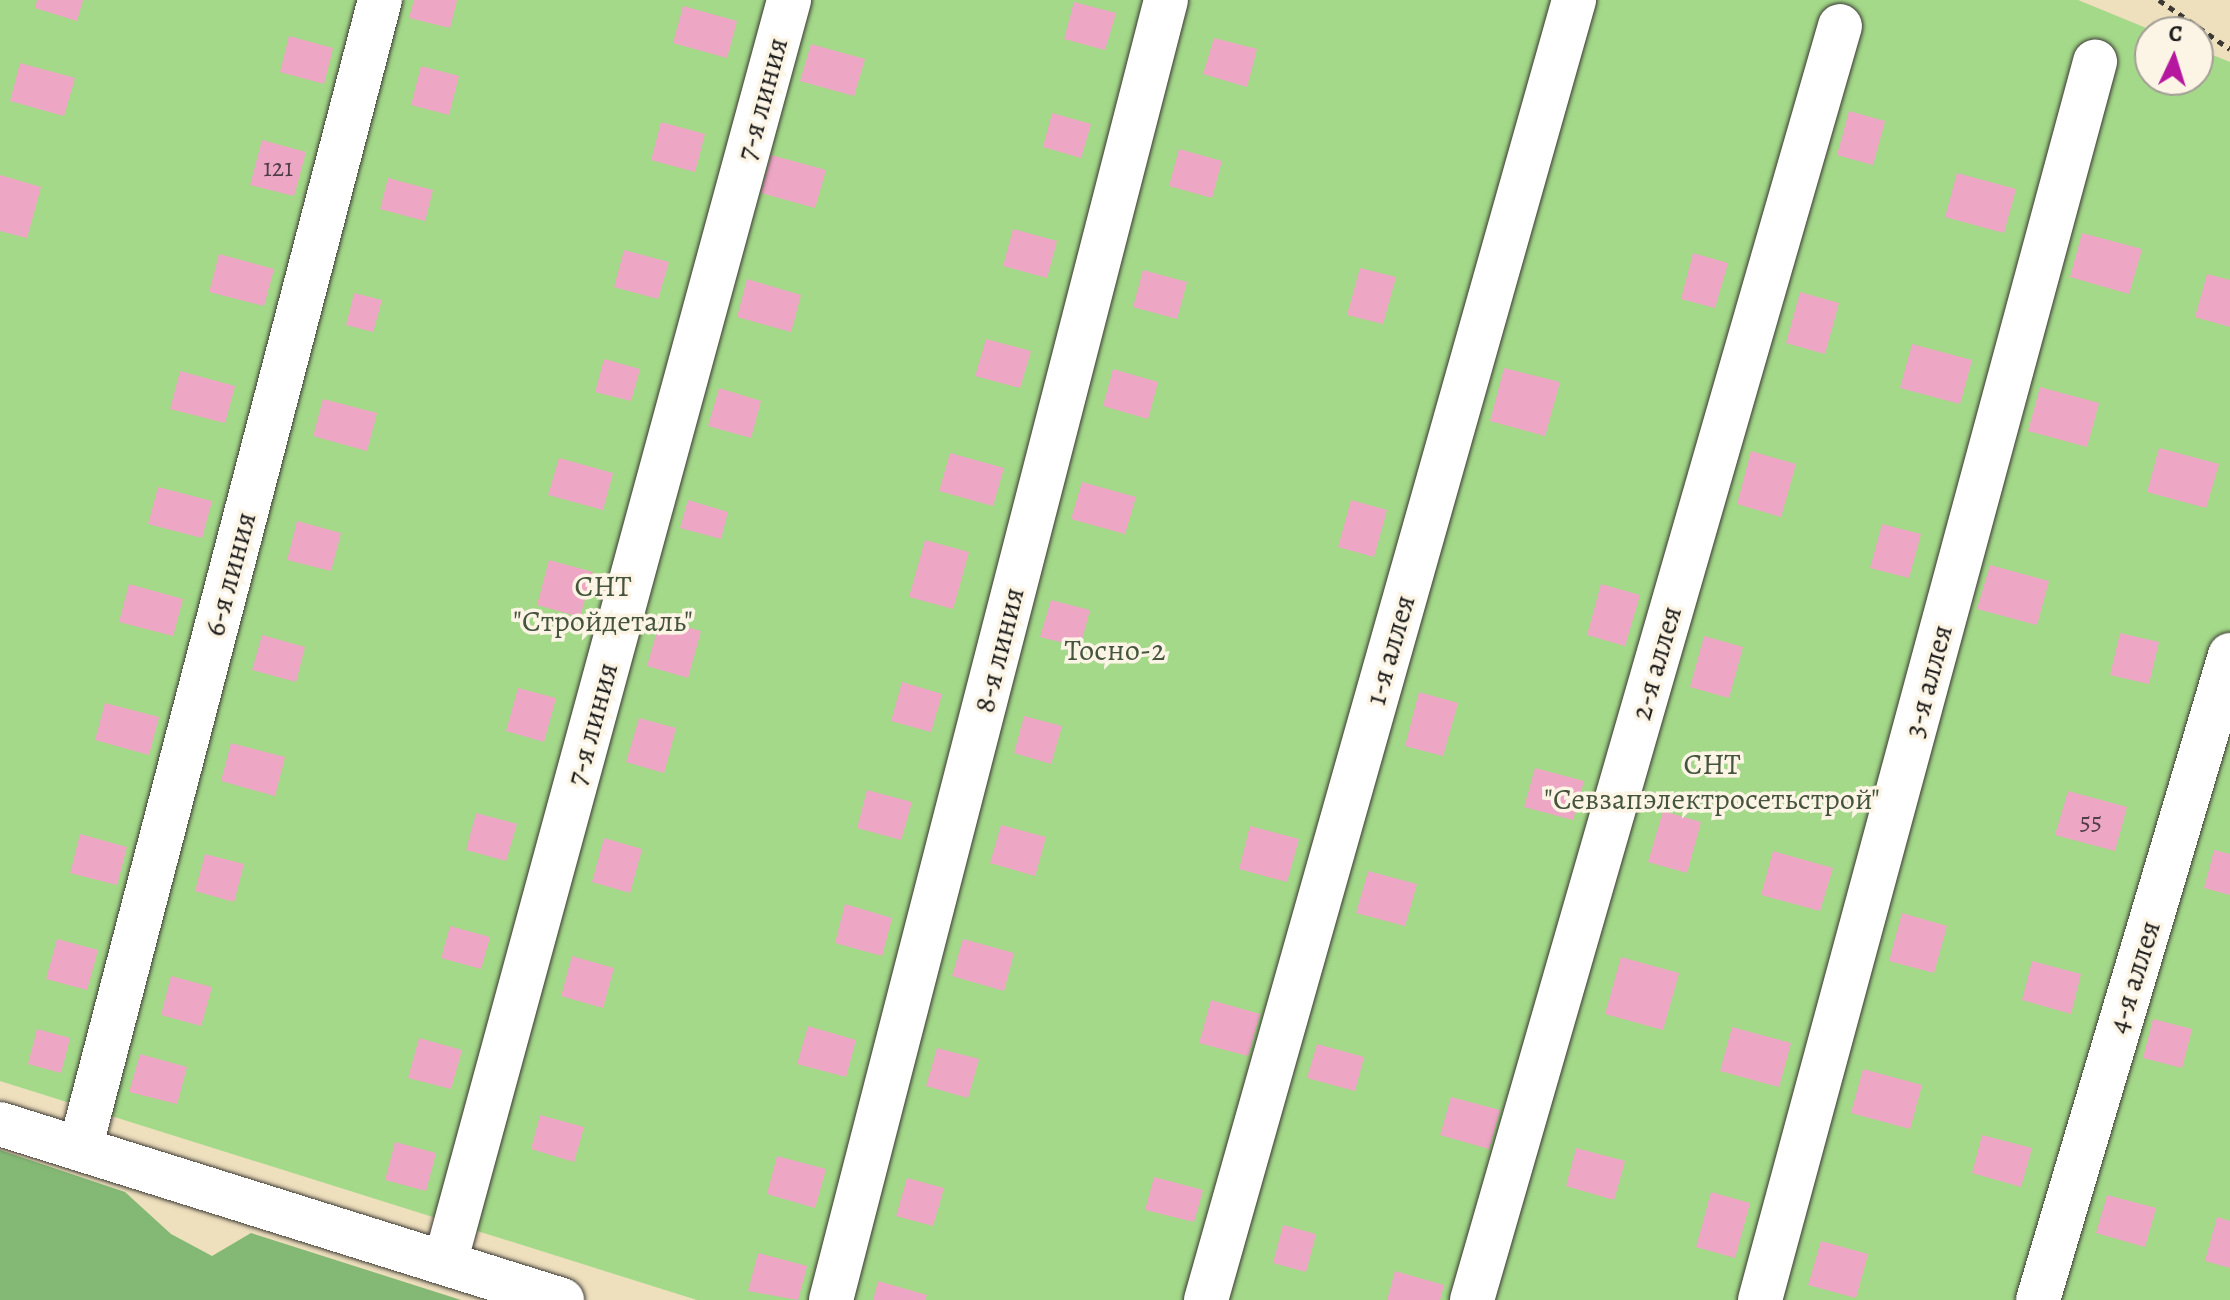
<!DOCTYPE html>
<html>
<head>
<meta charset="utf-8">
<style>
	body { margin:0 }
	#map { position:relative; width:2230px; height:1300px; overflow:hidden; background:#eedfbd; font-family:Alegreya,serif }
	div>[style] { position:absolute }
	[style*='--x'] { left:calc(var(--x)*1px); top:calc(var(--y)*1px); width:calc(var(--w)*1px); rotate:calc(var(--a)*1deg) }
	.green>* { inset:0; background:#a4d989 }
	.forest>* { inset:0; background:#83b975 }
	.building>* { inset:0; background:#eea6c5 }
	.path>* { height:5px; margin-top:-2.5px; transform-origin:0; background:repeating-linear-gradient(90deg,#3c3934 0 6px,transparent 0 12px) }
	.roads { filter:drop-shadow(0 0 2px #3c3934) drop-shadow(0 0 2px #3c3934) }
	.minor>* { height:44px; margin:-22px; padding:0 22px; transform-origin:22px; border-radius:22px; background:#fff }
	span { translate:-50% -50%; white-space:nowrap; text-align:center; line-height:1.15; -webkit-text-stroke:7px #fcf5e5; paint-order:stroke }
	.number-label { font-size:26px; color:#503e46 }
	.number-label span { -webkit-text-stroke-width:0 }
	.street-label { font-size:30px; color:#1c1c1c }
	.park-label { font-size:30px; color:#45553d }
	.north { position:absolute; left:2134px; top:16px; width:80px; height:80px; box-sizing:border-box; background:#fcf5e5; border:2px solid #a29e95; border-radius:50%; rotate:4deg; font-size:22px; font-weight:700; line-height:32px; text-align:center; color:#1c1c1c }
	.north::after { content:''; display:block; margin:auto; width:28px; height:36px; background:#b5179e; clip-path:polygon(50% 0,100% 100%,50% 72%,0 100%) }
</style>
</head>
<body>
<div id="map">
	<div class="green">
		<i style="clip-path:polygon(0 0,2078px 0,2156px 32px,2150px 32px,2150px 80px,2198px 80px,2198px 49px,2230px 62px,2230px 1300px,697px 1300px,0 1081px)"></i>
	</div>
	<div class="forest">
		<i style="clip-path:polygon(0 1150px,125px 1192px,171px 1234px,212px 1256px,251px 1233px,461px 1300px,0 1300px)"></i>
	</div>
	<div class="building">
		<i style="clip-path:polygon(37px 0,83px 0,77px 21px,35px 8px)"></i>
		<i style="clip-path:polygon(414px 0,457px 0,450px 28px,409px 18px)"></i>
		<i style="clip-path:polygon(1074px 2px,1116px 13px,1105px 50px,1064px 39px)"></i>
		<i style="clip-path:polygon(683px 6px,737px 21px,727px 58px,673px 43px)"></i>
		<i style="clip-path:polygon(289px 36px,333px 48px,324px 84px,280px 72px)"></i>
		<i style="clip-path:polygon(1214px 38px,1257px 49px,1247px 87px,1203px 74px)"></i>
		<i style="clip-path:polygon(811px 44px,865px 59px,854px 96px,800px 81px)"></i>
		<i style="clip-path:polygon(20px 63px,75px 78px,64px 116px,10px 101px)"></i>
		<i style="clip-path:polygon(421px 66px,459px 76px,449px 115px,411px 105px)"></i>
		<i style="clip-path:polygon(1849px 111px,1885px 121px,1873px 165px,1837px 155px)"></i>
		<i style="clip-path:polygon(1052px 113px,1091px 124px,1081px 158px,1043px 147px)"></i>
		<i style="clip-path:polygon(661px 122px,705px 134px,695px 172px,651px 160px)"></i>
		<i style="clip-path:polygon(262px 140px,306px 152px,294px 196px,250px 185px)"></i>
		<i style="clip-path:polygon(1179px 149px,1222px 161px,1212px 198px,1169px 186px)"></i>
		<i style="clip-path:polygon(771px 155px,826px 170px,815px 208px,761px 193px)"></i>
		<i style="clip-path:polygon(1957px 173px,2016px 189px,2004px 233px,1945px 217px)"></i>
		<i style="clip-path:polygon(0 175px,41px 187px,27px 238px,0 231px)"></i>
		<i style="clip-path:polygon(388px 178px,433px 190px,425px 221px,380px 209px)"></i>
		<i style="clip-path:polygon(1013px 229px,1057px 241px,1047px 278px,1003px 266px)"></i>
		<i style="clip-path:polygon(2082px 233px,2142px 249px,2129px 294px,2070px 277px)"></i>
		<i style="clip-path:polygon(624px 250px,669px 262px,658px 299px,614px 287px)"></i>
		<i style="clip-path:polygon(1693px 253px,1728px 263px,1715px 308px,1681px 299px)"></i>
		<i style="clip-path:polygon(219px 254px,274px 269px,264px 306px,209px 292px)"></i>
		<i style="clip-path:polygon(1360px 268px,1396px 277px,1383px 324px,1347px 315px)"></i>
		<i style="clip-path:polygon(1143px 270px,1187px 282px,1177px 319px,1133px 307px)"></i>
		<i style="clip-path:polygon(2207px 274px,2230px 280px,2230px 327px,2195px 317px)"></i>
		<i style="clip-path:polygon(747px 279px,801px 295px,791px 332px,737px 317px)"></i>
		<i style="clip-path:polygon(1800px 292px,1839px 303px,1825px 354px,1786px 343px)"></i>
		<i style="clip-path:polygon(354px 293px,382px 300px,373px 332px,346px 325px)"></i>
		<i style="clip-path:polygon(986px 339px,1031px 351px,1020px 388px,975px 376px)"></i>
		<i style="clip-path:polygon(1912px 344px,1972px 360px,1960px 404px,1900px 388px)"></i>
		<i style="clip-path:polygon(604px 359px,640px 369px,631px 401px,595px 392px)"></i>
		<i style="clip-path:polygon(1504px 368px,1560px 382px,1545px 436px,1490px 421px)"></i>
		<i style="clip-path:polygon(1113px 369px,1158px 382px,1148px 419px,1103px 406px)"></i>
		<i style="clip-path:polygon(180px 371px,235px 386px,225px 423px,170px 409px)"></i>
		<i style="clip-path:polygon(2040px 387px,2099px 403px,2087px 447px,2028px 431px)"></i>
		<i style="clip-path:polygon(719px 388px,761px 401px,751px 438px,708px 426px)"></i>
		<i style="clip-path:polygon(323px 399px,377px 413px,367px 451px,313px 436px)"></i>
		<i style="clip-path:polygon(2159px 448px,2219px 464px,2206px 508px,2147px 492px)"></i>
		<i style="clip-path:polygon(1751px 451px,1796px 464px,1781px 517px,1737px 504px)"></i>
		<i style="clip-path:polygon(950px 453px,1004px 468px,993px 506px,939px 491px)"></i>
		<i style="clip-path:polygon(559px 458px,613px 473px,603px 510px,548px 495px)"></i>
		<i style="clip-path:polygon(1082px 482px,1136px 497px,1125px 534px,1071px 519px)"></i>
		<i style="clip-path:polygon(158px 487px,212px 501px,202px 538px,148px 524px)"></i>
		<i style="clip-path:polygon(688px 500px,728px 512px,721px 539px,680px 528px)"></i>
		<i style="clip-path:polygon(1351px 500px,1387px 510px,1374px 557px,1338px 547px)"></i>
		<i style="clip-path:polygon(297px 521px,341px 533px,331px 571px,287px 560px)"></i>
		<i style="clip-path:polygon(1882px 524px,1921px 534px,1909px 578px,1870px 568px)"></i>
		<i style="clip-path:polygon(925px 540px,969px 552px,953px 609px,909px 597px)"></i>
		<i style="clip-path:polygon(549px 560px,593px 572px,580px 617px,537px 605px)"></i>
		<i style="clip-path:polygon(1990px 565px,2049px 581px,2037px 625px,1977px 609px)"></i>
		<i style="clip-path:polygon(129px 584px,183px 599px,173px 636px,119px 622px)"></i>
		<i style="clip-path:polygon(1601px 584px,1640px 595px,1625px 646px,1587px 635px)"></i>
		<i style="clip-path:polygon(1051px 600px,1090px 610px,1080px 647px,1040px 637px)"></i>
		<i style="clip-path:polygon(660px 620px,701px 631px,688px 678px,647px 666px)"></i>
		<i style="clip-path:polygon(2120px 633px,2159px 642px,2149px 684px,2110px 675px)"></i>
		<i style="clip-path:polygon(262px 635px,305px 647px,296px 682px,252px 670px)"></i>
		<i style="clip-path:polygon(1704px 636px,1743px 647px,1729px 698px,1690px 687px)"></i>
		<i style="clip-path:polygon(902px 682px,942px 694px,931px 732px,891px 721px)"></i>
		<i style="clip-path:polygon(518px 688px,556px 698px,544px 742px,506px 731px)"></i>
		<i style="clip-path:polygon(1419px 692px,1458px 703px,1443px 756px,1405px 746px)"></i>
		<i style="clip-path:polygon(105px 703px,159px 717px,149px 755px,95px 740px)"></i>
		<i style="clip-path:polygon(1024px 716px,1062px 726px,1051px 764px,1014px 753px)"></i>
		<i style="clip-path:polygon(639px 718px,676px 728px,664px 773px,626px 762px)"></i>
		<i style="clip-path:polygon(231px 743px,285px 757px,275px 796px,221px 781px)"></i>
		<i style="clip-path:polygon(1535px 768px,1584px 781px,1573px 820px,1524px 807px)"></i>
		<i style="clip-path:polygon(867px 790px,912px 802px,901px 840px,857px 828px)"></i>
		<i style="clip-path:polygon(2068px 791px,2127px 807px,2115px 851px,2055px 835px)"></i>
		<i style="clip-path:polygon(1663px 811px,1701px 822px,1687px 873px,1648px 862px)"></i>
		<i style="clip-path:polygon(476px 813px,517px 824px,506px 861px,466px 850px)"></i>
		<i style="clip-path:polygon(1001px 825px,1046px 837px,1035px 876px,990px 863px)"></i>
		<i style="clip-path:polygon(1250px 826px,1299px 839px,1287px 882px,1239px 869px)"></i>
		<i style="clip-path:polygon(80px 834px,127px 847px,117px 885px,70px 873px)"></i>
		<i style="clip-path:polygon(604px 838px,642px 849px,630px 893px,592px 882px)"></i>
		<i style="clip-path:polygon(2214px 850px,2230px 854px,2230px 895px,2204px 888px)"></i>
		<i style="clip-path:polygon(1773px 851px,1833px 868px,1820px 911px,1761px 895px)"></i>
		<i style="clip-path:polygon(205px 854px,244px 864px,234px 902px,195px 891px)"></i>
		<i style="clip-path:polygon(1368px 871px,1417px 884px,1405px 926px,1356px 913px)"></i>
		<i style="clip-path:polygon(845px 904px,892px 918px,882px 956px,835px 943px)"></i>
		<i style="clip-path:polygon(1902px 913px,1947px 926px,1934px 973px,1889px 961px)"></i>
		<i style="clip-path:polygon(450px 926px,490px 937px,481px 969px,441px 958px)"></i>
		<i style="clip-path:polygon(57px 939px,98px 950px,87px 990px,46px 979px)"></i>
		<i style="clip-path:polygon(963px 939px,1014px 953px,1004px 991px,952px 976px)"></i>
		<i style="clip-path:polygon(572px 956px,614px 968px,603px 1008px,561px 996px)"></i>
		<i style="clip-path:polygon(1621px 957px,1679px 973px,1663px 1030px,1605px 1014px)"></i>
		<i style="clip-path:polygon(2032px 961px,2081px 974px,2071px 1014px,2022px 1000px)"></i>
		<i style="clip-path:polygon(171px 976px,212px 987px,201px 1026px,161px 1015px)"></i>
		<i style="clip-path:polygon(1211px 1000px,1260px 1014px,1248px 1056px,1199px 1043px)"></i>
		<i style="clip-path:polygon(2153px 1019px,2192px 1029px,2182px 1068px,2143px 1058px)"></i>
		<i style="clip-path:polygon(808px 1026px,856px 1040px,846px 1077px,797px 1064px)"></i>
		<i style="clip-path:polygon(1732px 1027px,1791px 1043px,1779px 1087px,1720px 1071px)"></i>
		<i style="clip-path:polygon(37px 1029px,70px 1038px,61px 1073px,28px 1064px)"></i>
		<i style="clip-path:polygon(419px 1038px,462px 1050px,451px 1089px,408px 1078px)"></i>
		<i style="clip-path:polygon(1317px 1044px,1364px 1057px,1355px 1091px,1307px 1078px)"></i>
		<i style="clip-path:polygon(937px 1048px,979px 1059px,968px 1098px,926px 1086px)"></i>
		<i style="clip-path:polygon(140px 1054px,187px 1067px,177px 1104px,129px 1092px)"></i>
		<i style="clip-path:polygon(1863px 1069px,1922px 1085px,1910px 1129px,1851px 1113px)"></i>
		<i style="clip-path:polygon(1451px 1097px,1500px 1110px,1489px 1149px,1440px 1135px)"></i>
		<i style="clip-path:polygon(540px 1115px,584px 1127px,574px 1162px,531px 1149px)"></i>
		<i style="clip-path:polygon(1982px 1135px,2032px 1148px,2021px 1187px,1972px 1173px)"></i>
		<i style="clip-path:polygon(395px 1142px,436px 1153px,426px 1191px,385px 1180px)"></i>
		<i style="clip-path:polygon(1576px 1148px,1625px 1161px,1614px 1200px,1566px 1186px)"></i>
		<i style="clip-path:polygon(777px 1156px,826px 1169px,815px 1208px,767px 1194px)"></i>
		<i style="clip-path:polygon(1154px 1177px,1203px 1190px,1194px 1222px,1145px 1210px)"></i>
		<i style="clip-path:polygon(907px 1178px,944px 1188px,933px 1226px,896px 1216px)"></i>
		<i style="clip-path:polygon(1711px 1192px,1750px 1203px,1735px 1258px,1696px 1247px)"></i>
		<i style="clip-path:polygon(2107px 1195px,2156px 1208px,2145px 1247px,2096px 1233px)"></i>
		<i style="clip-path:polygon(2217px 1217px,2230px 1221px,2230px 1268px,2205px 1261px)"></i>
		<i style="clip-path:polygon(1283px 1225px,1316px 1234px,1306px 1272px,1273px 1263px)"></i>
		<i style="clip-path:polygon(1821px 1241px,1868px 1254px,1856px 1298px,1808px 1285px)"></i>
		<i style="clip-path:polygon(758px 1253px,807px 1266px,798px 1300px,748px 1291px)"></i>
		<i style="clip-path:polygon(1395px 1271px,1444px 1285px,1440px 1300px,1387px 1300px)"></i>
		<i style="clip-path:polygon(878px 1281px,927px 1295px,925px 1300px,873px 1300px)"></i>
	</div>
	<div class="path">
		<i style="--x:2159;--y:0;--w:86;--a:34.6"></i>
	</div>
	<div class="roads">
		<div class="minor">
			<i style="--x:0;--y:1124;--w:589;--a:17.39"></i>
			<i style="--x:80;--y:1149;--w:1188;--a:-75.37"></i>
			<i style="--x:445;--y:1263;--w:1309;--a:-74.76"></i>
			<i style="--x:831;--y:1300;--w:1342;--a:-75.55"></i>
			<i style="--x:1206;--y:1300;--w:1351;--a:-74.19"></i>
			<i style="--x:1472;--y:1300;--w:1326;--a:-73.89"></i>
			<i style="--x:1760;--y:1300;--w:1283;--a:-74.86"></i>
			<i style="--x:2038;--y:1300;--w:673;--a:-73.42"></i>
		</div>
	</div>
	<div class="number-label">
		<span style="left:278px;top:168px">121</span>
		<span style="left:2091px;top:821px">55</span>
	</div>
	<div class="street-label">
		<span style="left:762px;top:99px;rotate:-75deg">7-я линия</span>
		<span style="left:230px;top:574px;rotate:-75deg">6-я линия</span>
		<span style="left:999px;top:650px;rotate:-76deg">8-я линия</span>
		<span style="left:1390px;top:650px;rotate:-74deg">1-я аллея</span>
		<span style="left:1656px;top:663px;rotate:-74deg">2-я аллея</span>
		<span style="left:1928px;top:681px;rotate:-75deg">3-я аллея</span>
		<span style="left:592px;top:724px;rotate:-75deg">7-я линия</span>
		<span style="left:2134px;top:977px;rotate:-73deg">4-я аллея</span>
	</div>
	<div class="park-label">
		<span style="left:603px;top:603px">СНТ<br>"Стройдеталь"</span>
		<span style="left:1115px;top:650px">Тосно-2</span>
		<span style="left:1712px;top:781px">СНТ<br>"Севзапэлектросетьстрой"</span>
	</div>
	<div class="north">С</div>
</div>
</body>
</html>
